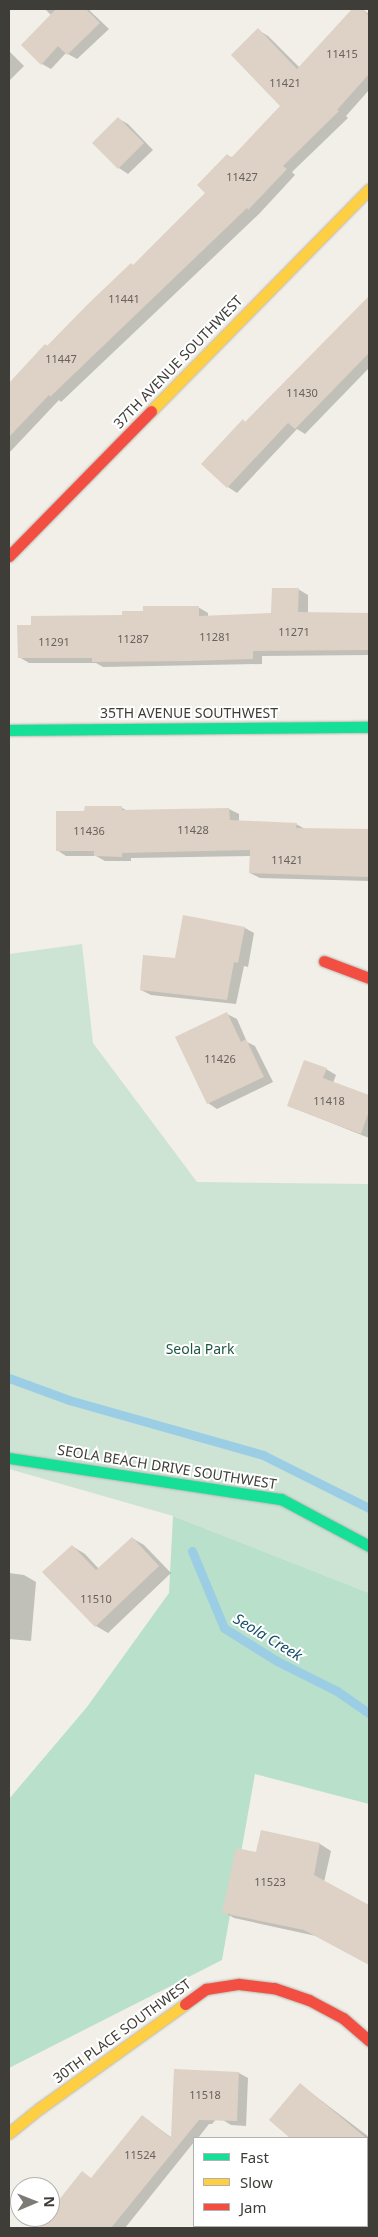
<!DOCTYPE html>
<html>
<head>
<meta charset="utf-8">
<style>
	body { margin:0 }
	#map { position:relative; width:378px; height:2237px; overflow:hidden; background:#f1efe7; font-family:"Noto Sans",sans-serif }
	div>[style] { position:absolute }
	[style*='--x'] { left:calc(var(--x)*1px); top:calc(var(--y)*1px); width:calc(var(--w)*1px); rotate:calc(var(--a)*1deg) }
	.green>* { inset:0; background:#cde4d5 }
	.forest>* { inset:0; background:#b8e0ca }
	.shadow>* { inset:0; background:#0003 }
	.stream>* { height:9px; margin:-4.5px; padding:0 4.5px; transform-origin:4.5px; border-radius:4.5px; background:#9bcde4 }
	.building>* { inset:0; background:#ded1c6 }
	.roads { filter:drop-shadow(0 0 1px #b8b7b1) drop-shadow(0 0 1px #b8b7b1) }
	.fast>* { height:11px; margin:-5.5px; padding:0 5.5px; transform-origin:5.5px; border-radius:5.5px; background:#16e098 }
	.slow>* { height:11px; margin:-5.5px; padding:0 5.5px; transform-origin:5.5px; border-radius:5.5px; background:#ffcf43 }
	.jam>* { height:11px; margin:-5.5px; padding:0 5.5px; transform-origin:5.5px; border-radius:5.5px; background:#f24e42 }
	span { translate:-50% -50%; white-space:nowrap; text-align:center; line-height:1.15; -webkit-text-stroke:4px #fff; paint-order:stroke }
	.number-label { font-size:11px; color:#67625c }
	.number-label span { -webkit-text-stroke-width:0 }
	.street-label { font-size:14px; color:#3f3d38 }
	.park-label { font-size:14px; color:#1d5740 }
	.water-label { font-size:15px; color:#144f68; font-style:italic }
	.frame { position:absolute; inset:0; border:10px solid #3f3d38; pointer-events:none }
	.legend { position:absolute; left:193px; top:2137px; width:175px; height:90px; box-sizing:border-box; background:#fff; border:1px solid #b2b1af; margin:0; padding:6px 9px; list-style:none; font-size:15px; color:#3f3d38 }
	.legend li { display:flex; align-items:center; gap:10px; height:25px }
	.legend b { width:25px; border:1px solid #b2b1af }
	.north { position:absolute; left:10px; top:2177px; width:50px; height:50px; box-sizing:border-box; background:#fff; border:1px solid #b2b1af; border-radius:50%; rotate:89deg; font-size:14px; font-weight:700; line-height:20px; text-align:center; color:#3f3d38 }
	.north::after { content:''; display:block; margin:auto; width:18px; height:22px; background:#7d7b75; clip-path:polygon(50% 0,100% 100%,50% 72%,0 100%) }
</style>
</head>
<body>
<div id="map">
	<div class="green">
		<i style="clip-path:polygon(82px 944px,93px 1043px,197px 1182px,369px 1184px,369px 1593px,173px 1516px,9px 1469px,9px 954px)"></i>
	</div>
	<div class="forest">
		<i style="clip-path:polygon(173px 1516px,369px 1593px,369px 1804px,255px 1774px,222px 1960px,9px 2068px,9px 1799px,87px 1707px,169px 1593px)"></i>
	</div>
	<div class="shadow">
		<i style="clip-path:polygon(45px 9px,88px 9px,109px 29px,77px 59px,66px 53px,51px 69px,42px 64px,51px 15px)"></i>
		<i style="clip-path:polygon(354px 9px,362px 9px,369px 14px,369px 90px,346px 116px,348px 118px,292px 172px,295px 175px,259px 214px,61px 402px,59px 400px,9px 453px,9px 385px,46px 345px,48px 347px,134px 266px,206px 193px,227px 155px,233px 158px,282px 106px,258px 30px,268px 36px,300px 68px)"></i>
		<i style="clip-path:polygon(9px 51px,24px 66px,9px 81px)"></i>
		<i style="clip-path:polygon(119px 119px,128px 124px,153px 150px,128px 174px,119px 168px)"></i>
		<i style="clip-path:polygon(369px 298px,369px 368px,305px 434px,297px 429px,237px 493px,228px 487px,246px 423px)"></i>
		<i style="clip-path:polygon(298px 589px,308px 595px,308px 613px,369px 613px,369px 655px,262px 656px,262px 664px,103px 667px,96px 663px,29px 663px,19px 657px,123px 617px,198px 607px,208px 613px,208px 617px,273px 614px)"></i>
		<i style="clip-path:polygon(122px 808px,128px 811px,229px 809px,239px 814px,239px 822px,296px 824px,305px 829px,369px 830px,369px 881px,260px 878px,250px 873px,251px 856px,131px 858px,131px 861px,105px 861px,96px 856px,66px 856px,57px 850px,85px 812px)"></i>
		<i style="clip-path:polygon(184px 916px,245px 928px,254px 933px,248px 967px,244px 966px,236px 1004px,151px 995px,141px 990px,176px 959px)"></i>
		<i style="clip-path:polygon(227px 1014px,237px 1019px,247px 1042px,255px 1046px,273px 1082px,217px 1109px,208px 1103px)"></i>
		<i style="clip-path:polygon(326px 1069px,336px 1075px,333px 1083px,369px 1096px,369px 1138px,289px 1106px)"></i>
		<i style="clip-path:polygon(132px 1538px,144px 1545px,171px 1573px,108px 1633px,96px 1626px,72px 1546px,85px 1554px,99px 1569px)"></i>
		<i style="clip-path:polygon(9px 1573px,24px 1575px,36px 1582px,31px 1641px,9px 1639px)"></i>
		<i style="clip-path:polygon(262px 1832px,320px 1844px,331px 1851px,324px 1882px,369px 1907px,369px 1964px,316px 1936px,234px 1918px,224px 1912px,257px 1854px)"></i>
		<i style="clip-path:polygon(239px 2073px,248px 2078px,246px 2126px,231px 2125px,218px 2117px,212px 2124px,209px 2124px,198px 2138px,194px 2138px,194px 2142px,125px 2228px,38px 2228px,47px 2217px,50px 2217px,50px 2213px,82px 2173px,92px 2179px,142px 2116px,172px 2138px)"></i>
		<i style="clip-path:polygon(301px 2085px,369px 2137px,369px 2201px,367px 2199px,367px 2138px,292px 2138px,270px 2120px)"></i>
	</div>
	<div class="stream">
		<i style="--x:9;--y:1378;--w:64;--a:20.1"></i>
		<i style="--x:69;--y:1400;--w:202;--a:15.8"></i>
		<i style="--x:263;--y:1455;--w:119;--a:26.6"></i>
		<i style="--x:192;--y:1551;--w:83;--a:67.4"></i>
		<i style="--x:224;--y:1628;--w:62;--a:31.9"></i>
		<i style="--x:277;--y:1661;--w:67;--a:26.6"></i>
		<i style="--x:337;--y:1691;--w:39;--a:35"></i>
	</div>
	<div class="building">
		<i style="clip-path:polygon(56px 9px,86px 9px,100px 23px,67px 55px,58px 46px,41px 65px,21px 45px)"></i>
		<i style="clip-path:polygon(352px 9px,362px 9px,369px 16px,369px 74px,337px 110px,339px 111px,283px 166px,287px 169px,248px 210px,247px 208px,50px 397px,49px 395px,9px 437px,9px 383px,45px 344px,47px 346px,88px 304px,131px 263px,133px 265px,205px 193px,197px 185px,227px 154px,231px 158px,280px 106px,231px 55px,258px 28px,297px 69px)"></i>
		<i style="clip-path:polygon(118px 117px,144px 143px,118px 169px,92px 143px)"></i>
		<i style="clip-path:polygon(369px 296px,369px 353px,295px 429px,288px 423px,227px 488px,201px 464px,243px 419px,245px 422px)"></i>
		<i style="clip-path:polygon(272px 588px,299px 588px,298px 612px,369px 613px,369px 650px,253px 651px,253px 659px,188px 661px,92px 662px,92px 658px,18px 658px,17px 625px,31px 625px,31px 616px,122px 615px,122px 611px,143px 611px,143px 606px,199px 606px,199px 616px,271px 613px)"></i>
		<i style="clip-path:polygon(85px 806px,122px 806px,122px 810px,229px 808px,230px 820px,297px 823px,296px 828px,369px 829px,369px 877px,249px 873px,250px 850px,122px 853px,122px 857px,94px 856px,94px 851px,56px 851px,56px 811px,84px 811px)"></i>
		<i style="clip-path:polygon(183px 915px,245px 927px,238px 963px,234px 962px,227px 1000px,140px 990px,143px 955px,175px 958px)"></i>
		<i style="clip-path:polygon(227px 1012px,241px 1042px,246px 1039px,264px 1077px,207px 1104px,175px 1037px)"></i>
		<i style="clip-path:polygon(304px 1060px,327px 1068px,323px 1078px,369px 1095px,369px 1111px,361px 1134px,287px 1106px)"></i>
		<i style="clip-path:polygon(132px 1537px,159px 1566px,95px 1627px,42px 1572px,72px 1545px,96px 1570px)"></i>
		<i style="clip-path:polygon(261px 1830px,320px 1843px,314px 1875px,369px 1905px,369px 1965px,304px 1930px,222px 1913px,236px 1848px,256px 1852px)"></i>
		<i style="clip-path:polygon(174px 2069px,239px 2072px,237px 2121px,199px 2120px,111px 2228px,37px 2228px,46px 2217px,50px 2217px,50px 2211px,82px 2171px,91px 2178px,142px 2115px,171px 2138px)"></i>
		<i style="clip-path:polygon(300px 2083px,366px 2138px,290px 2138px,269px 2120px)"></i>
	</div>
	<div class="roads">
		<div class="fast">
			<i style="--x:9;--y:730;--w:360;--a:-0.5"></i>
			<i style="--x:9;--y:1458;--w:275;--a:8.6"></i>
			<i style="--x:281;--y:1499;--w:100;--a:28.1"></i>
		</div>
		<div class="slow">
			<i style="--x:151;--y:411;--w:311;--a:-45.5"></i>
			<i style="--x:9;--y:2133;--w:40;--a:-39"></i>
			<i style="--x:40;--y:2108;--w:178;--a:-35.6"></i>
		</div>
		<div class="jam">
			<i style="--x:9;--y:556;--w:203;--a:-45.6"></i>
			<i style="--x:324;--y:961;--w:48;--a:20.7"></i>
			<i style="--x:185;--y:2004;--w:26;--a:-36"></i>
			<i style="--x:206;--y:1989;--w:33;--a:-9"></i>
			<i style="--x:239;--y:1984;--w:35;--a:7"></i>
			<i style="--x:274;--y:1988;--w:37;--a:19"></i>
			<i style="--x:309;--y:2000;--w:38;--a:28"></i>
			<i style="--x:343;--y:2018;--w:35;--a:41"></i>
		</div>
	</div>
	<div class="number-label">
		<span style="left:342px;top:54px">11415</span>
		<span style="left:285px;top:83px">11421</span>
		<span style="left:242px;top:177px">11427</span>
		<span style="left:124px;top:299px">11441</span>
		<span style="left:61px;top:359px">11447</span>
		<span style="left:302px;top:393px">11430</span>
		<span style="left:294px;top:632px">11271</span>
		<span style="left:215px;top:637px">11281</span>
		<span style="left:133px;top:639px">11287</span>
		<span style="left:54px;top:642px">11291</span>
		<span style="left:193px;top:830px">11428</span>
		<span style="left:89px;top:831px">11436</span>
		<span style="left:287px;top:860px">11421</span>
		<span style="left:220px;top:1059px">11426</span>
		<span style="left:329px;top:1101px">11418</span>
		<span style="left:96px;top:1599px">11510</span>
		<span style="left:270px;top:1882px">11523</span>
		<span style="left:205px;top:2095px">11518</span>
		<span style="left:140px;top:2155px">11524</span>
	</div>
	<div class="street-label">
		<span style="left:178px;top:362px;rotate:-46deg">37TH AVENUE SOUTHWEST</span>
		<span style="left:189px;top:713px">35TH AVENUE SOUTHWEST</span>
		<span style="left:167px;top:1467px;rotate:9deg">SEOLA BEACH DRIVE SOUTHWEST</span>
		<span style="left:122px;top:2031px;rotate:-36deg">30TH PLACE SOUTHWEST</span>
	</div>
	<div class="park-label">
		<span style="left:200px;top:1349px">Seola Park</span>
	</div>
	<div class="water-label">
		<span style="left:268px;top:1637px;rotate:31deg">Seola Creek</span>
	</div>
	<div class="frame"></div>
	<ul class="legend">
	<li><b style="height:6px;background:#16e098"></b>Fast</li>
	<li><b style="height:6px;background:#ffcf43"></b>Slow</li>
	<li><b style="height:6px;background:#f24e42"></b>Jam</li>
	</ul>
	<div class="north">N</div>
</div>
</body>
</html>
